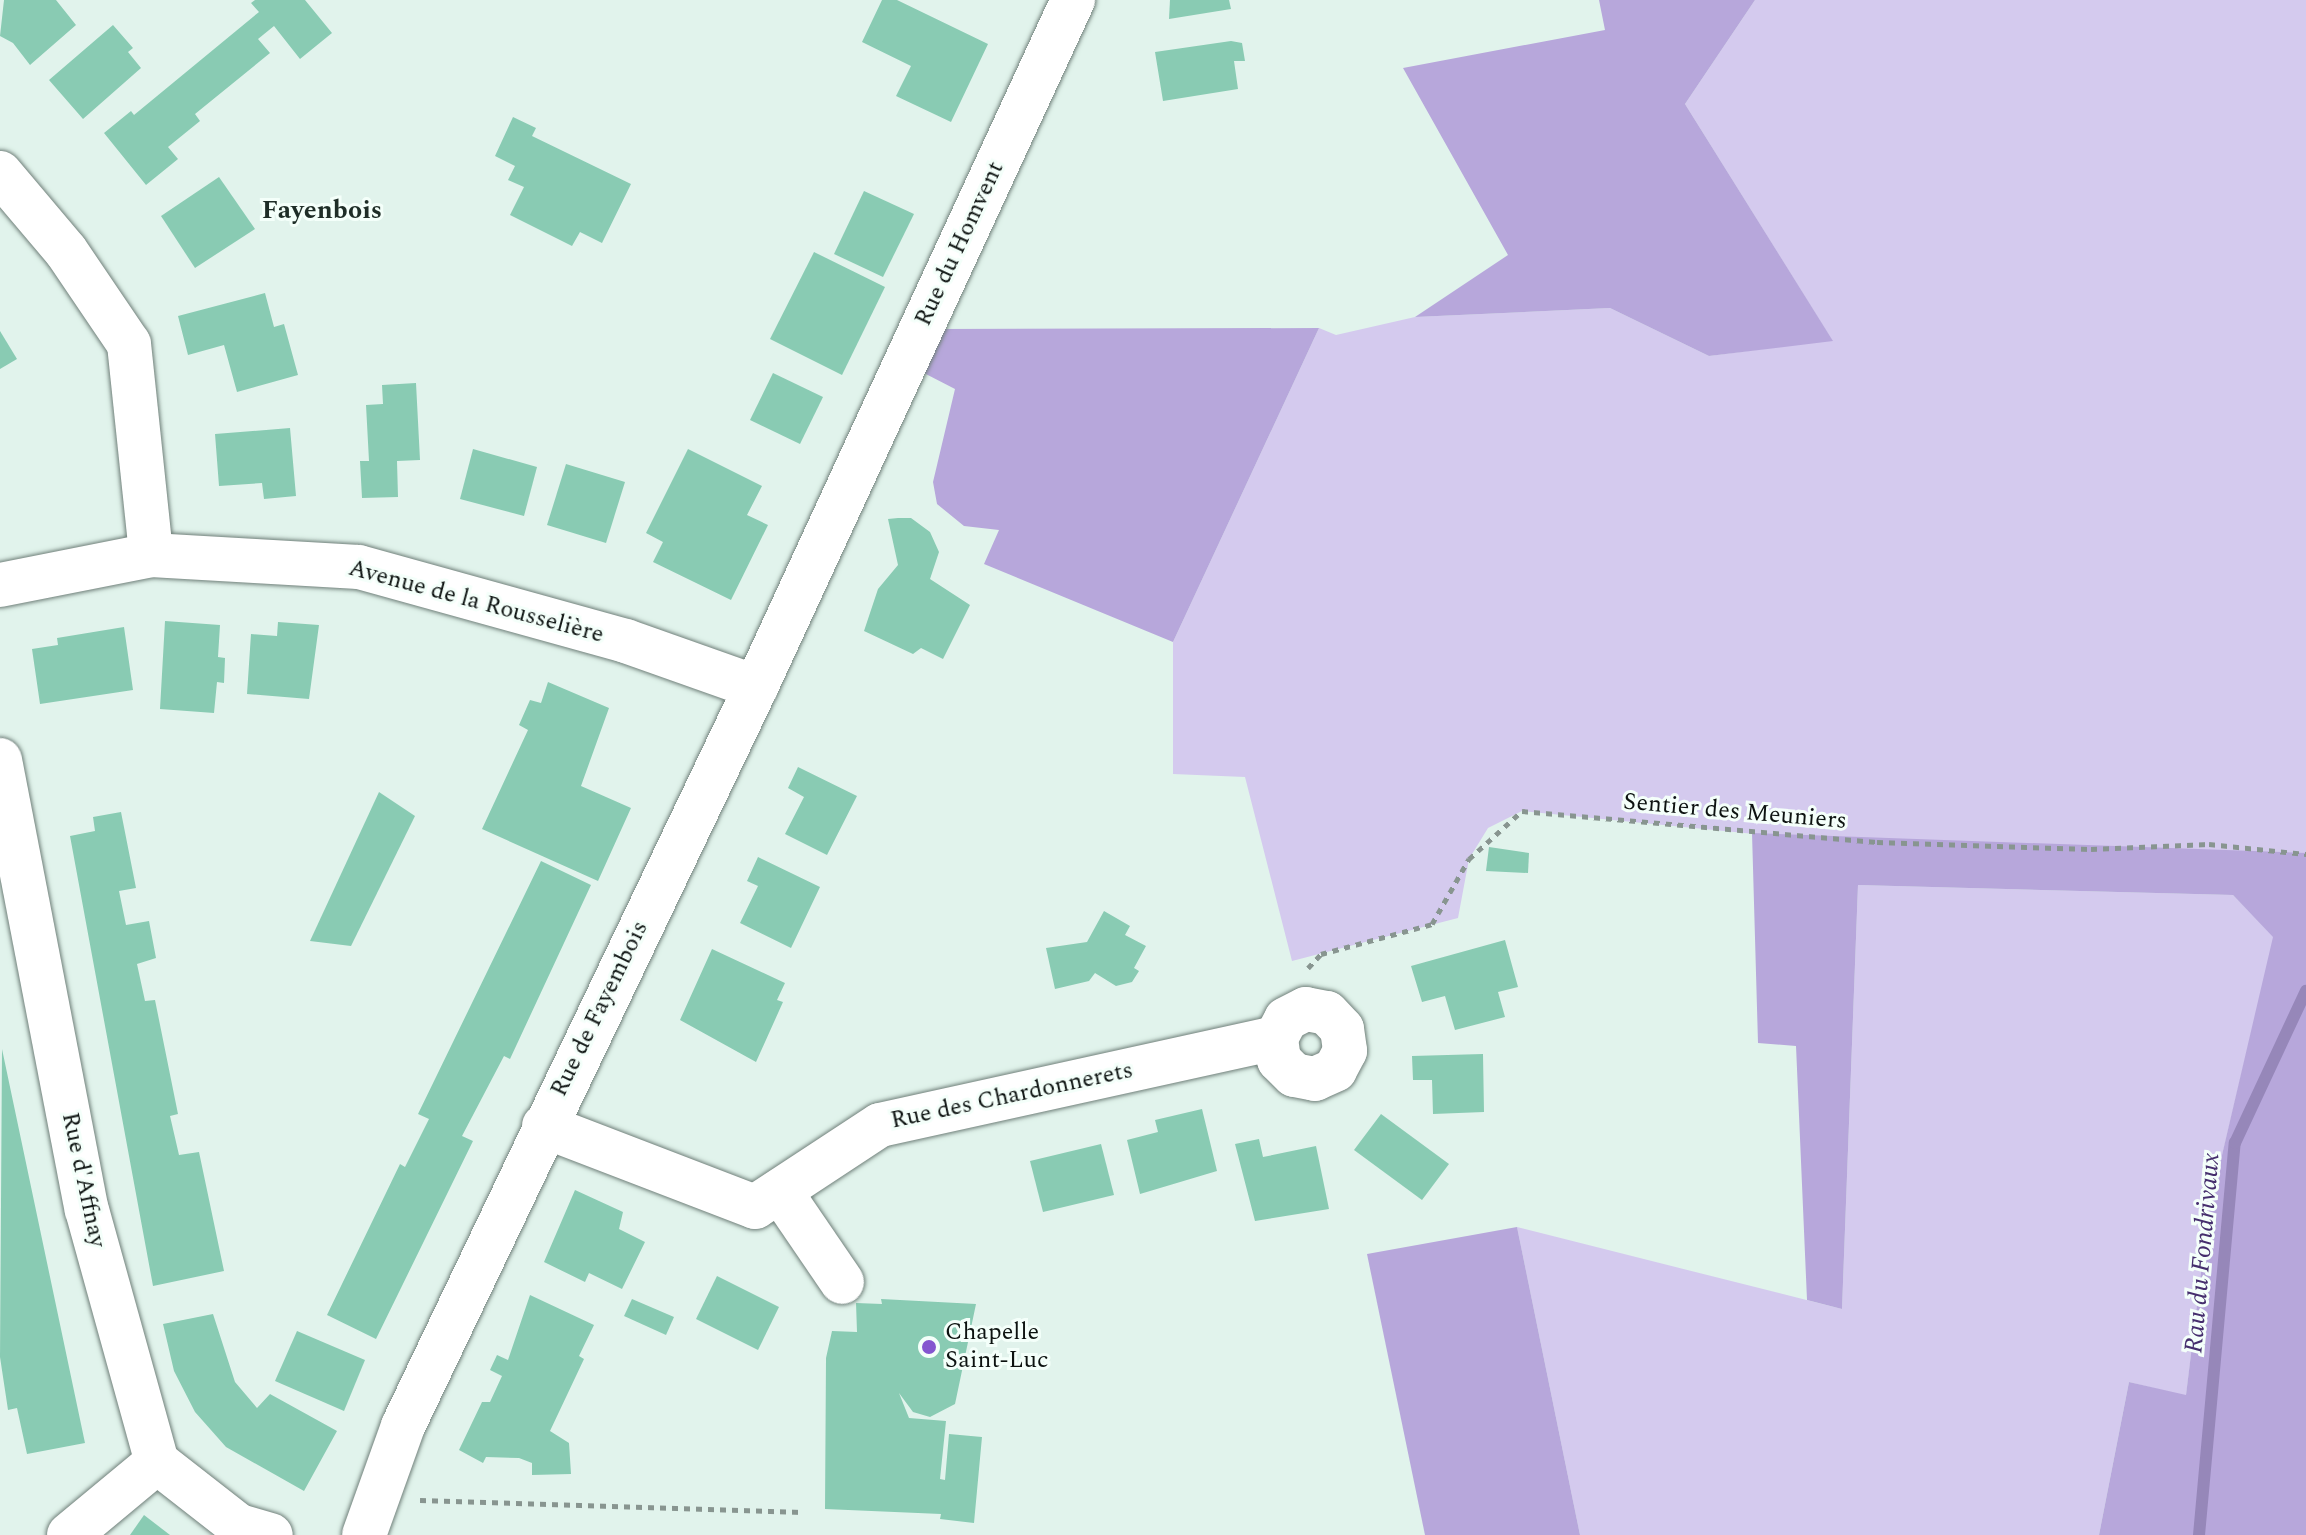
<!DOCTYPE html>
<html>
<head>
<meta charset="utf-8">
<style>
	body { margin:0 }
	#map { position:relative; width:2306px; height:1535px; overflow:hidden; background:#e1f3ec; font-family:Spectral,serif }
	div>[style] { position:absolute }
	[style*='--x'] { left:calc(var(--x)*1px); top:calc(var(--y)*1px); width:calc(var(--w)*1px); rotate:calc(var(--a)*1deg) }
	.green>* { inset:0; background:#d4caee }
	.forest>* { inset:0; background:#b7a7db }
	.stream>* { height:12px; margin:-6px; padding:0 6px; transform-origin:6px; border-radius:6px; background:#9687b9 }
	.building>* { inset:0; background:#89cbb3 }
	.path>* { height:5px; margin-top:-2.5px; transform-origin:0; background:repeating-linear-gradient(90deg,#889590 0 6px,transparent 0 12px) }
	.roads { filter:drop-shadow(0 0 2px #70807a) drop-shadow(0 0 2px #70807a) }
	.minor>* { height:44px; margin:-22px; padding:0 22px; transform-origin:22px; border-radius:22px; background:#fff }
	.dots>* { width:22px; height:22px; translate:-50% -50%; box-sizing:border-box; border:4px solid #f4fffa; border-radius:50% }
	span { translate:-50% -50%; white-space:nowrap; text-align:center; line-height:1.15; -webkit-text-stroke:6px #f4fffa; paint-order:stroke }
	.street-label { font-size:24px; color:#0c1210 }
	.poi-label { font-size:24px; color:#0c1210 }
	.left { translate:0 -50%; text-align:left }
	.neighbourhood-label { font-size:26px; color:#1e2d27; font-weight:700 }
	.water-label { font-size:26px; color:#452e6d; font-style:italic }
</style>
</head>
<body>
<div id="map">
	<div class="green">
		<i style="clip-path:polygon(1755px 0,2306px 0,2306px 855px,1816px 840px,1522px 811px,1488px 828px,1469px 859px,1458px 918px,1292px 961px,1245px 777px,1173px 774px,1173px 642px,1319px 328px,1336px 335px,1415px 317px,1610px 308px,1709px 356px,1832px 340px,1685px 104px)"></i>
		<i style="clip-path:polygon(1858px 885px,2233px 895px,2274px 937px,2208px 1215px,2186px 1396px,2129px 1382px,2099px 1535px,1580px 1535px,1517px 1227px,1842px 1309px)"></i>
	</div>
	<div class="forest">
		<i style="clip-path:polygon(1599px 0,1755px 0,1685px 104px,1833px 341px,1709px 356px,1610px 308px,1415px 317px,1508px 255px,1403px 68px,1605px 30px)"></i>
		<i style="clip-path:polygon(1319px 328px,1173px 642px,984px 564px,999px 530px,964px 526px,937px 504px,933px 482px,955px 389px,920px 371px,939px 329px)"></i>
		<i style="clip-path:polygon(1752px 833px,2306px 853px,2306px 1535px,2099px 1535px,2129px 1382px,2186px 1395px,2208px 1215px,2273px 937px,2233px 895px,1858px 885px,1842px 1309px,1807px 1300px,1796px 1046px,1758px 1043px)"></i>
		<i style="clip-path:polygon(1517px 1227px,1580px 1535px,1425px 1535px,1367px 1254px)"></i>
	</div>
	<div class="stream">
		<i style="--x:2199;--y:1535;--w:394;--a:-84.8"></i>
		<i style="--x:2235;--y:1143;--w:168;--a:-65"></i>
	</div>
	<div class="building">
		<i style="clip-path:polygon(4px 0,56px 0,76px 25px,30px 65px,13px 43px,0 36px)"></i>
		<i style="clip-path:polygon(255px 0,305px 0,332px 33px,300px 59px,274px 26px,258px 39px,270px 53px,195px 114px,200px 121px,168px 147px,178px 159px,146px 185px,104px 133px,131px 111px,134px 115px,259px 12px,251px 3px)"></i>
		<i style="clip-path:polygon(882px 0,897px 0,988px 44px,951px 122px,896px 96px,911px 66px,862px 42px)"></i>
		<i style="clip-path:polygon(1170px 0,1229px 0,1231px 9px,1169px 19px)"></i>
		<i style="clip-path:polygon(113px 25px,133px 48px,128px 52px,141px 68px,83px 119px,49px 80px)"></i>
		<i style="clip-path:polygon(1231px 41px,1242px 43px,1245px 61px,1234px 61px,1238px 89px,1163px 101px,1155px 52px)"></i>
		<i style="clip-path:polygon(513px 117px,536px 128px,532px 136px,631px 184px,602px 243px,580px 232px,572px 246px,510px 215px,524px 187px,508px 180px,515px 166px,495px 156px)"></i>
		<i style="clip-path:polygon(219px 177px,255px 229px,195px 268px,161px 216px)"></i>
		<i style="clip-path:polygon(864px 191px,914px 214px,883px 277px,834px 254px)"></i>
		<i style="clip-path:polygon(814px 252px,885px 287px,842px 375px,770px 339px)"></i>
		<i style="clip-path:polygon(265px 293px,274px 327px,284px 324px,298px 375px,237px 392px,224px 345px,188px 355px,178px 316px)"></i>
		<i style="clip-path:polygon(0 331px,17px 359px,0 369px)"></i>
		<i style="clip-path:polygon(773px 373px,823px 397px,800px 444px,750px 420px)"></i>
		<i style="clip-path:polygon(416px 383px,420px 460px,397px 461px,398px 497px,362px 498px,360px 461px,369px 461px,366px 405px,383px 404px,382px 385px)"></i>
		<i style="clip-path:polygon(290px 428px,296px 496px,264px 499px,262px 483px,219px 486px,215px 434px)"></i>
		<i style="clip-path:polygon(473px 449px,537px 467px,524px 516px,460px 499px)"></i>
		<i style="clip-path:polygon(688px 449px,762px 486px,747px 515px,768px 525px,731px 600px,653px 562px,663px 542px,646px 533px)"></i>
		<i style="clip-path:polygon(566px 464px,625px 482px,606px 543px,547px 525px)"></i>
		<i style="clip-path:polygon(898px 518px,911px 518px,930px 532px,939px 552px,930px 579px,970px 605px,943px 659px,921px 648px,913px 654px,864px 631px,878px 589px,898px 565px,888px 519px)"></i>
		<i style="clip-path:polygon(165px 621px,220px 625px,218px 657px,225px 658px,224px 683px,217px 682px,214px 713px,160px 709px)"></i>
		<i style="clip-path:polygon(278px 622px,319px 625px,309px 699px,247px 694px,251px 634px,277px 636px)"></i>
		<i style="clip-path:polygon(124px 627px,133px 690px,40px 704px,32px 649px,58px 645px,57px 638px)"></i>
		<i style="clip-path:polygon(548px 682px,609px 708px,581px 786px,631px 808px,598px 881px,482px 829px,528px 730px,519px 725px,530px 700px,541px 703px)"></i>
		<i style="clip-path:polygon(798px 767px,857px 796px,827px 855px,785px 834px,804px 797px,788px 788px)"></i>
		<i style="clip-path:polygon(379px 792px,415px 816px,351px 946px,310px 941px)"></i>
		<i style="clip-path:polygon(121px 812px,136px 888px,119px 891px,126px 925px,149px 921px,156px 958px,137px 964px,145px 1001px,155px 1000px,178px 1114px,170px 1116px,179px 1155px,199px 1152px,224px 1271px,153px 1286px,70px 836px,95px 831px,93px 817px)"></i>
		<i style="clip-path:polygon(1489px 847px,1529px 853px,1528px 873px,1486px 871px)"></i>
		<i style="clip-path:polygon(758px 857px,820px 887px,791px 948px,740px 923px,758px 886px,747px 881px)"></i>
		<i style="clip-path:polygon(541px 861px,591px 885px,510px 1059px,504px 1056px,462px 1136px,473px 1141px,376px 1339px,327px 1315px,400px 1164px,405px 1167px,429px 1119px,418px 1114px)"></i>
		<i style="clip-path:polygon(1104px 911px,1130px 926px,1125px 935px,1146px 946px,1134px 968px,1139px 971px,1132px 982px,1116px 986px,1095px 973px,1089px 981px,1055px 989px,1046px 948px,1087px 942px)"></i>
		<i style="clip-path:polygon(1505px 940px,1518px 987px,1498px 992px,1505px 1017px,1455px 1030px,1445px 996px,1422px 1002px,1411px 966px)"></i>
		<i style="clip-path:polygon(712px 949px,785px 983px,777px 1000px,783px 1002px,756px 1062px,680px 1020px)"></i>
		<i style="clip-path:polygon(2px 1049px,85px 1443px,27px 1454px,17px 1408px,8px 1410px,0 1357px)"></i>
		<i style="clip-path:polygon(1483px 1054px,1484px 1112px,1433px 1114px,1432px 1080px,1413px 1080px,1412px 1056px)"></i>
		<i style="clip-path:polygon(1202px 1109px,1217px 1171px,1140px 1194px,1127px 1140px,1158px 1132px,1155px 1120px)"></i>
		<i style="clip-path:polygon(1381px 1114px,1449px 1164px,1422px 1200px,1354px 1150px)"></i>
		<i style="clip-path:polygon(1259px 1139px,1263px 1157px,1316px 1146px,1329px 1209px,1255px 1221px,1235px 1144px)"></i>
		<i style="clip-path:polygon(1101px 1144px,1114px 1195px,1043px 1212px,1030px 1161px)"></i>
		<i style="clip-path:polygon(575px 1190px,623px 1212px,619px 1229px,645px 1242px,622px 1289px,589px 1273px,585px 1282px,544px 1262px)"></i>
		<i style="clip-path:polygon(717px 1276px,779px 1307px,758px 1350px,696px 1319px)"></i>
		<i style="clip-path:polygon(530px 1295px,594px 1325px,579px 1356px,584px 1359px,550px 1431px,569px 1443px,571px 1474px,532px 1475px,532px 1463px,519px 1458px,486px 1457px,483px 1463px,459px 1450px,482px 1402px,490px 1402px,502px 1376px,490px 1370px,497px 1355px,508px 1360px)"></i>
		<i style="clip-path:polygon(632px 1299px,674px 1317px,666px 1335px,624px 1316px)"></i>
		<i style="clip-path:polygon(881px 1299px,976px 1304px,955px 1404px,930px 1417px,913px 1412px,899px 1393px,909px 1418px,946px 1421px,940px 1479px,945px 1480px,949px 1434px,982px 1437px,974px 1523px,940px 1519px,941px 1514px,825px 1509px,826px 1358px,832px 1331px,857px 1332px,856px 1303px,882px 1304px)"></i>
		<i style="clip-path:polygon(213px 1314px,235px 1382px,257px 1408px,270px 1394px,337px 1431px,304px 1491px,226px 1447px,195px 1412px,174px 1371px,163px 1324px)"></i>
		<i style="clip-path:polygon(297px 1331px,365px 1360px,344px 1411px,275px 1381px)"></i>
		<i style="clip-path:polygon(144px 1515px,170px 1535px,130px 1535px)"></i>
	</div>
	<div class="path">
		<i style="--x:1308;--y:968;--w:19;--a:-47"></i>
		<i style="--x:1321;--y:954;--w:115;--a:-15.1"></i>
		<i style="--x:1432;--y:924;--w:75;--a:-60.4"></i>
		<i style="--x:1469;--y:859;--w:72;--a:-42.2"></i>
		<i style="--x:1522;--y:811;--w:356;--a:5"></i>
		<i style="--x:1877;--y:842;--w:214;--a:1.9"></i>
		<i style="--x:2091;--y:849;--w:118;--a:-2.4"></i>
		<i style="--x:2209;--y:844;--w:98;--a:5.9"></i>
		<i style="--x:420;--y:1500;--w:383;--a:1.8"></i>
	</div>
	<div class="roads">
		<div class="minor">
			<i style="--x:0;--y:173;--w:102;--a:49.8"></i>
			<i style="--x:66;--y:251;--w:112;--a:55.9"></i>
			<i style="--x:129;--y:344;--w:212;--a:84"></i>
			<i style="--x:0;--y:585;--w:154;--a:-11.2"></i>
			<i style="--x:151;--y:555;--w:208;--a:3.3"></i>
			<i style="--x:359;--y:567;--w:277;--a:15.5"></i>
			<i style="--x:626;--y:641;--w:138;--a:19.5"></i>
			<i style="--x:0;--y:760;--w:458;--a:79.1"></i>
			<i style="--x:87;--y:1210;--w:262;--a:74.5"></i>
			<i style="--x:157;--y:1462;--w:104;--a:38"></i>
			<i style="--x:239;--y:1526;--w:33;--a:16"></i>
			<i style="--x:544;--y:1126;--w:226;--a:21"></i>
			<i style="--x:755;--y:1207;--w:149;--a:-33.3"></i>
			<i style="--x:880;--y:1125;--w:405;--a:-12.4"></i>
			<i style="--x:1276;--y:1038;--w:21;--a:-62"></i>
			<i style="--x:1286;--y:1019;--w:22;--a:-27"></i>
			<i style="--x:1306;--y:1009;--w:21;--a:11"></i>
			<i style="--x:1327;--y:1013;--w:22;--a:47"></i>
			<i style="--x:1342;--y:1029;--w:22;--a:82"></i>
			<i style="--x:1345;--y:1051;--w:21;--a:118"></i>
			<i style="--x:1335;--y:1070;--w:22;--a:156"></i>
			<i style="--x:1315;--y:1079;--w:21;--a:-169"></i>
			<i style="--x:1294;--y:1075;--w:21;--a:-135"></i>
			<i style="--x:1279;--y:1060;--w:22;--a:-98"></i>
			<i style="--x:780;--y:1191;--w:110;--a:55.7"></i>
			<i style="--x:69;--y:1535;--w:114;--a:-39.7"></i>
			<i style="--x:364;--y:1535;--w:116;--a:-70.3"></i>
			<i style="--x:403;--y:1426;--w:819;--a:-64.47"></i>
			<i style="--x:756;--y:687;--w:757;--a:-65.23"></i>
		</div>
	</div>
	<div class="dots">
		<i style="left:929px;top:1347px;background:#8456cf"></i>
	</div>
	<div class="street-label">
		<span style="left:960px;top:244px;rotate:-65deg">Rue du Homvent</span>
		<span style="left:476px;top:602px;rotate:15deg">Avenue de la Rousselière</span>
		<span style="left:1735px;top:812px;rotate:5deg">Sentier des Meuniers</span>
		<span style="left:600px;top:1009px;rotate:-64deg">Rue de Fayembois</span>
		<span style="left:1012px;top:1096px;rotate:-12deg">Rue des Chardonnerets</span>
		<span style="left:83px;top:1180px;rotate:78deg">Rue d'Affnay</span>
	</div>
	<div class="poi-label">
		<span class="left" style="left:945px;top:1347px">Chapelle<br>Saint-Luc</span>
	</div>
	<div class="neighbourhood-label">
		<span style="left:322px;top:211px">Fayenbois</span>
	</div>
	<div class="water-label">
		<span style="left:2203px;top:1253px;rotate:-85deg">Rau du Fondrivaux</span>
	</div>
</div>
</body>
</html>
